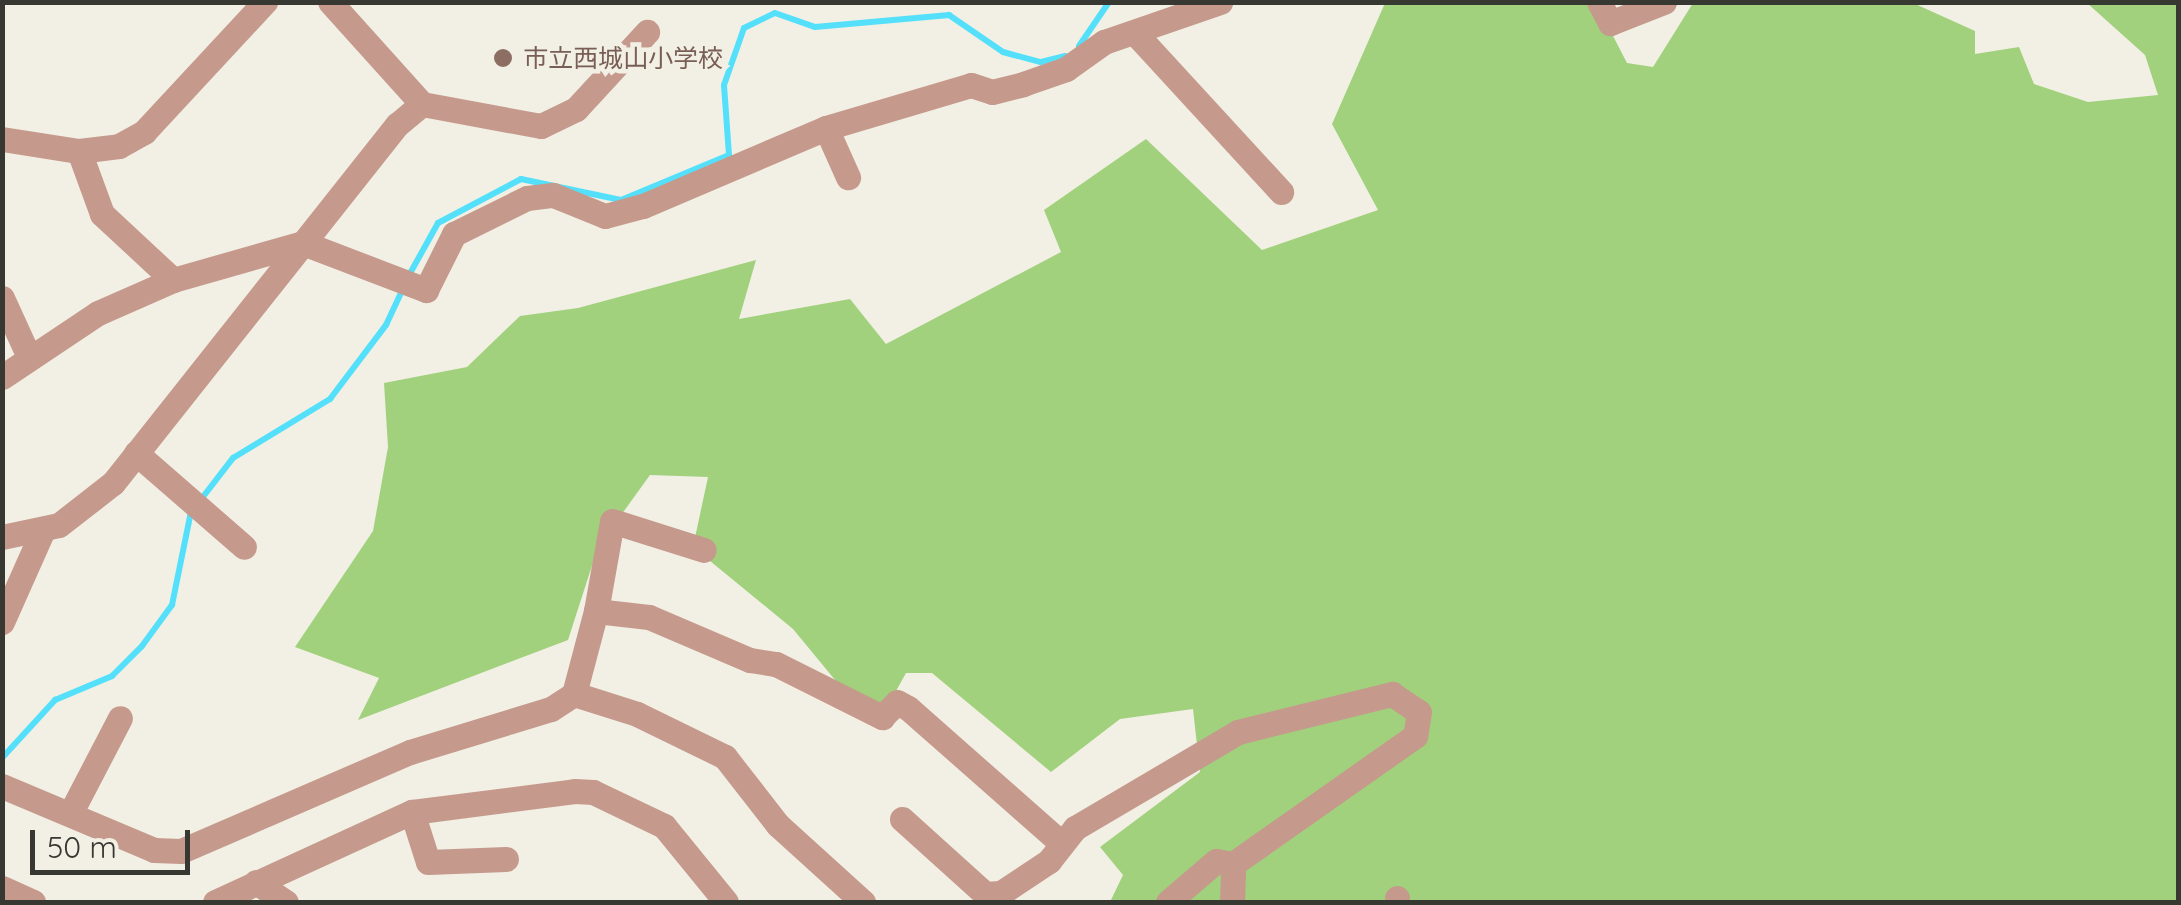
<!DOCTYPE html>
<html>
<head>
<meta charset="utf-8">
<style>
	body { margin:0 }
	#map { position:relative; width:2181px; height:905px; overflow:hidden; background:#f2f0e4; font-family:Quicksand,"Noto Sans JP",sans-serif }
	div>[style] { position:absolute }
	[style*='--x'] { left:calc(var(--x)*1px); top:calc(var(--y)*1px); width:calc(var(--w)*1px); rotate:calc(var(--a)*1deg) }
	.forest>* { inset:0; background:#a1d17c }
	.stream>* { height:6px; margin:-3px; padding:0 3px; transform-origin:3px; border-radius:3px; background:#54e0fb }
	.minor>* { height:25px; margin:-12.5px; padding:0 12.5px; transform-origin:12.5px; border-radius:12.5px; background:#c59a8c }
	.dots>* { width:28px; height:28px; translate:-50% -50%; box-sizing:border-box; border:5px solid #f2f0e4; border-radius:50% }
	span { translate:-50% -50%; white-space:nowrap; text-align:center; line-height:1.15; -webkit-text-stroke:9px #f2f0e4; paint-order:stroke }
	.education-label { font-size:25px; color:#785e54 }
	.left { translate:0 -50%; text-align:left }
	.frame { position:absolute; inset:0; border:5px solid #383833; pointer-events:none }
	.scale { position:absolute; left:30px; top:830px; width:160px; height:45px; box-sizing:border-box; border:5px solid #383833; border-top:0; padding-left:12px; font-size:30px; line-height:35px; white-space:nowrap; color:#383833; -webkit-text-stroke:8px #f2f0e4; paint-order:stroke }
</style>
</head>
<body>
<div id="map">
	<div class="forest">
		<i style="clip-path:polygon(1385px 3px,1596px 3px,1627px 63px,1653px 67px,1693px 3px,1913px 3px,1975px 31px,1975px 54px,2019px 47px,2034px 84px,2088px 102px,2158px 95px,2145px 55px,2087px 3px,2178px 3px,2178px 902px,1110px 902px,1123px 875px,1100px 847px,1200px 772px,1193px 709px,1120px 719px,1051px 772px,932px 673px,906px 673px,885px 711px,845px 692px,793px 629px,693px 547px,708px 477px,650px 475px,598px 547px,568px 640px,358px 720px,379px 678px,295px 647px,373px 531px,388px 447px,384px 383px,467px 367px,520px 316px,578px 308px,756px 260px,739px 319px,850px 299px,886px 344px,1061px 252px,1044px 210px,1146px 139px,1262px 250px,1378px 210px,1332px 124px)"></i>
	</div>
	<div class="stream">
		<i style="--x:1079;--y:46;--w:53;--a:-55.7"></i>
		<i style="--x:408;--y:277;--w:62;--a:-60.9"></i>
		<i style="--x:438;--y:223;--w:94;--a:-27.9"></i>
		<i style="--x:521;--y:179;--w:102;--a:11.9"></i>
		<i style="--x:621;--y:200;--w:117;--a:-22.6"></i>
		<i style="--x:729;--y:155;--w:70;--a:-94.1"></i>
		<i style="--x:724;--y:85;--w:60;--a:-70.7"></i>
		<i style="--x:744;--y:28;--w:34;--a:-26"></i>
		<i style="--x:775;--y:13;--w:42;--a:19.3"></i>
		<i style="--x:815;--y:27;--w:135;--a:-5.1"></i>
		<i style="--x:949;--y:15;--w:65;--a:34.4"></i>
		<i style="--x:1003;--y:52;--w:39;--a:15"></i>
		<i style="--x:1041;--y:62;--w:25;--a:-14"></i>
		<i style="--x:199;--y:502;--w:56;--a:-52.3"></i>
		<i style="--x:233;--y:458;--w:114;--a:-31.3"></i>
		<i style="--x:330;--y:399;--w:93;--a:-52.9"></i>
		<i style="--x:386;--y:325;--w:40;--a:-65"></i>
		<i style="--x:2;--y:758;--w:79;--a:-47.6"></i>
		<i style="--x:55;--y:700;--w:62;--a:-22.8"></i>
		<i style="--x:112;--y:676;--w:42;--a:-45"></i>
		<i style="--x:142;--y:646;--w:51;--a:-53.8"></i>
		<i style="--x:172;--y:605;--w:95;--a:-78.5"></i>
	</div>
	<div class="minor">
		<i style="--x:1599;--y:2;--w:24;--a:62"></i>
		<i style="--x:1610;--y:23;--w:58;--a:-21.3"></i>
		<i style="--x:1135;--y:33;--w:216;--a:47.4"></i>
		<i style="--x:422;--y:104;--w:121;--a:10.5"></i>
		<i style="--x:541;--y:126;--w:39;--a:-26"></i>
		<i style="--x:576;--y:109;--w:105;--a:-47.3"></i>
		<i style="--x:826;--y:128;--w:54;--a:65.8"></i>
		<i style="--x:2;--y:139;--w:78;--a:8.9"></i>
		<i style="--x:79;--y:151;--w:40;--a:-7.1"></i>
		<i style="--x:119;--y:146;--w:29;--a:-29"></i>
		<i style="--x:144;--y:132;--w:178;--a:-47.1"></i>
		<i style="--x:79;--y:151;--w:67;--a:69.9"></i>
		<i style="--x:102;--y:214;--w:97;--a:42.9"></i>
		<i style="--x:2;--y:298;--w:65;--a:65.4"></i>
		<i style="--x:2;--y:377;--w:115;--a:-33.7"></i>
		<i style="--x:98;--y:313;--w:82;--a:-23.7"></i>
		<i style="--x:173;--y:280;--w:135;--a:-15.9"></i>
		<i style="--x:303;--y:243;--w:132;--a:20.9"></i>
		<i style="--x:426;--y:290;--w:63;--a:-63.4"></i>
		<i style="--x:454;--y:234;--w:81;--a:-26.3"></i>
		<i style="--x:527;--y:198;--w:26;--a:-7"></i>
		<i style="--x:553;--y:195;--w:56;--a:22"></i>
		<i style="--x:605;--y:216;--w:39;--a:-15"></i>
		<i style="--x:643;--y:206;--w:199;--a:-23.1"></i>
		<i style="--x:826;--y:128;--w:151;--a:-16.5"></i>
		<i style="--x:971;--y:85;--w:22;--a:18"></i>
		<i style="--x:992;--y:92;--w:32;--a:-14"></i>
		<i style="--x:1023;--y:84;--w:46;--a:-19.2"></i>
		<i style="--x:1066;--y:69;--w:47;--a:-35.4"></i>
		<i style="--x:1104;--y:42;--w:123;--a:-19"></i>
		<i style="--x:136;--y:453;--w:143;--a:41"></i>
		<i style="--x:2;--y:537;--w:58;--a:-11.9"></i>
		<i style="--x:59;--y:525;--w:68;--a:-37.9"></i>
		<i style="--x:113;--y:483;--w:458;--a:-51.6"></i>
		<i style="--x:398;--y:124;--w:31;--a:-40"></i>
		<i style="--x:422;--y:104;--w:137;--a:-132"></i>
		<i style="--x:596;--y:611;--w:91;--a:-79.9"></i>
		<i style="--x:612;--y:521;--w:96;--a:17.5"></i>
		<i style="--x:2;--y:622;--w:101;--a:-66"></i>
		<i style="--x:574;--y:694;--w:86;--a:-75.2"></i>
		<i style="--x:596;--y:611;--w:53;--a:6.5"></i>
		<i style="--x:649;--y:617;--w:110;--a:23.1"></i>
		<i style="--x:750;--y:660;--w:26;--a:9"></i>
		<i style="--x:776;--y:664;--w:119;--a:26.6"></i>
		<i style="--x:882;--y:717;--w:21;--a:-45"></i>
		<i style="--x:897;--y:702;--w:13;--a:29"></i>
		<i style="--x:908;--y:708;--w:204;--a:41.4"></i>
		<i style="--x:2;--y:786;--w:165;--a:22.8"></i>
		<i style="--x:154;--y:850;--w:27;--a:2"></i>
		<i style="--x:181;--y:851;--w:249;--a:-23.4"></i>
		<i style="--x:410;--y:752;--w:147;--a:-17"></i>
		<i style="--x:551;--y:709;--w:27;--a:-33"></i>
		<i style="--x:574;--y:694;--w:66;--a:17.6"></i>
		<i style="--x:637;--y:714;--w:98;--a:26"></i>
		<i style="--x:725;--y:757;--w:86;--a:52.1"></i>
		<i style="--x:778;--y:825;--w:115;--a:42.2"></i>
		<i style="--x:412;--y:812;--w:52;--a:72.3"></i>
		<i style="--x:428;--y:862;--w:78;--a:-2.2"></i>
		<i style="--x:70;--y:814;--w:108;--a:-62.5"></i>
		<i style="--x:902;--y:819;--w:112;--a:42.1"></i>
		<i style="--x:985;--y:894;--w:16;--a:-4"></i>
		<i style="--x:1001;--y:893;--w:58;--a:-33.7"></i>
		<i style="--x:1049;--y:861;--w:42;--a:-51.8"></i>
		<i style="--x:1075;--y:828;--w:189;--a:-30.5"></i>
		<i style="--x:1238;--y:732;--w:159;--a:-13.9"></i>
		<i style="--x:1392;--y:694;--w:32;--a:34"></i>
		<i style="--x:1419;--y:712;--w:24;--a:99"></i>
		<i style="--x:1415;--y:736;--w:223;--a:144.9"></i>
		<i style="--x:1233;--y:864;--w:17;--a:-170"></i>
		<i style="--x:1216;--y:861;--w:63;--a:139.5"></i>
		<i style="--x:256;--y:882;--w:36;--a:34"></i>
		<i style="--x:2;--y:888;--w:34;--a:24"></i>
		<i style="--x:215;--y:902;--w:217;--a:-24.6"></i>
		<i style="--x:412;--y:812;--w:164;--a:-7.3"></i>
		<i style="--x:575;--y:791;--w:18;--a:3"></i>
		<i style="--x:593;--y:792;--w:79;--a:25.6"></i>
		<i style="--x:664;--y:826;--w:98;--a:50.8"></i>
		<i style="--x:1232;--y:902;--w:38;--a:-88"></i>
		<i style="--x:1397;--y:902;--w:4;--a:-90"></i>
	</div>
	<div class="dots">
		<i style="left:503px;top:58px;background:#8d6e63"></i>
	</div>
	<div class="education-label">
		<span class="left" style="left:523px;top:58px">市立西城山小学校</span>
	</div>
	<div class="frame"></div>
	<div class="scale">50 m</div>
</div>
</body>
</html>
